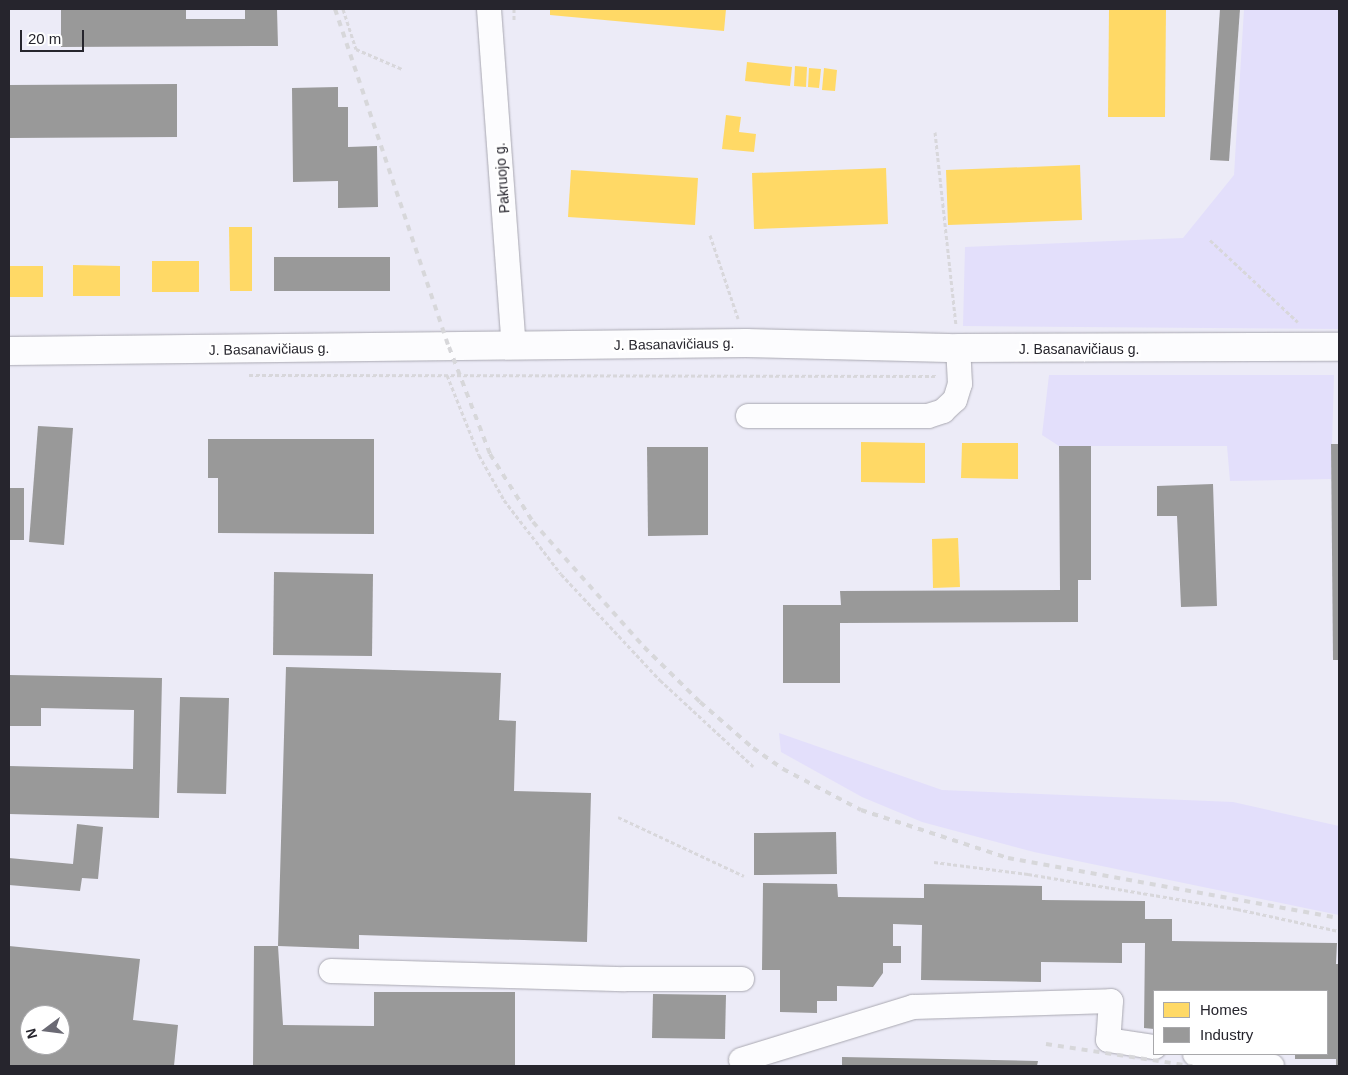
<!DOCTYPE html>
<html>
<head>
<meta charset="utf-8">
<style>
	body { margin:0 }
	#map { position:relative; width:1348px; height:1075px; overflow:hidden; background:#ecebf7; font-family:Helvetica,sans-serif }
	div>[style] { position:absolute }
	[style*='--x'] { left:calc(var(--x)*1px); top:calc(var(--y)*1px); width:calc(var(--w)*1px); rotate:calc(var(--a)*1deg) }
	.green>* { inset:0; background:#e3dffb }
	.homes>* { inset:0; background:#ffd966 }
	.industry>* { inset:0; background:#999 }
	.path>* { height:3px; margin-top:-1.5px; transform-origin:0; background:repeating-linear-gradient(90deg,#d8d7db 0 4px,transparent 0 6.5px) }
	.roads { filter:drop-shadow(0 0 1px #a9a8b1) drop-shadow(0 0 1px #a9a8b1) }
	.minor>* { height:24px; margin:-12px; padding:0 12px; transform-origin:12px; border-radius:12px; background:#fcfcfe }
	.major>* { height:28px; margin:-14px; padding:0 14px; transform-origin:14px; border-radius:14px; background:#fcfcfe }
	.rail>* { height:4px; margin-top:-2px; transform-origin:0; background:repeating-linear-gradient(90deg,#d7d7da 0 6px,transparent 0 12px) }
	span { translate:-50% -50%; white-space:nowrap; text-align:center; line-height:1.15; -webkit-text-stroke:5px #fff; paint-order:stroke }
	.street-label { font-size:14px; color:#26252d }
	.frame { position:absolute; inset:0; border:10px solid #26252d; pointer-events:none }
	.legend { position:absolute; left:1153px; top:990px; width:175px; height:65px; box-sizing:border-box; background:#fff; border:1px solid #a8a8ab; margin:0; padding:6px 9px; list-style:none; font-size:15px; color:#26252d }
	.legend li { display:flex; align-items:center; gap:10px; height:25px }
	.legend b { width:25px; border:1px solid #a8a8ab }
	.north { position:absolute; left:20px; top:1005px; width:50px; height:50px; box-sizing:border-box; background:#fff; border:1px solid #a8a8ab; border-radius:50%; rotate:255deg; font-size:14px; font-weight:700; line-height:20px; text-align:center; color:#26252d }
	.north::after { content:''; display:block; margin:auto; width:18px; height:22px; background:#6b6a74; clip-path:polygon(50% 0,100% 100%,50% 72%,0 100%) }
	.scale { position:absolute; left:20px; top:30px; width:64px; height:22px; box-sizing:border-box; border:2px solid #26252d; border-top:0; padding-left:6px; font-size:15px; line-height:18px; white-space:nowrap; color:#26252d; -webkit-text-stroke:4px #fff; paint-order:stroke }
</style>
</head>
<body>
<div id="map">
	<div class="green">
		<i style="clip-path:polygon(1244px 9px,1339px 9px,1339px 329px,963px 326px,965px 247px,1183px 238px,1234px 175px)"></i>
		<i style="clip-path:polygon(1049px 375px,1334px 375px,1331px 479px,1230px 481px,1227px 446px,1059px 446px,1042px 435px)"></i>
		<i style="clip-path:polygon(779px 733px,942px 790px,1233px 802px,1339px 826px,1339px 915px,1034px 852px,922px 822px,862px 797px,781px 752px)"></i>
	</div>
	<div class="homes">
		<i style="clip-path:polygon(550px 9px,726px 9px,724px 31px,550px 15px)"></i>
		<i style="clip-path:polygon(1109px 9px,1166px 9px,1165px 117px,1108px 117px)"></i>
		<i style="clip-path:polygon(747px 62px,792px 67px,790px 86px,745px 81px)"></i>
		<i style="clip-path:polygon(795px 66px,807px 67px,806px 87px,794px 86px)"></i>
		<i style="clip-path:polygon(809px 68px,821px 69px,819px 88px,808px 87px)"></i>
		<i style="clip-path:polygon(824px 68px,837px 70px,835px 91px,822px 90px)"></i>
		<i style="clip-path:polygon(726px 115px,741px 117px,739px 132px,756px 134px,754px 152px,722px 149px)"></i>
		<i style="clip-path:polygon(1080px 165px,1082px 220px,948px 225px,946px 170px)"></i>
		<i style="clip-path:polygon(886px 168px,888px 224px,754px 229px,752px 173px)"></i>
		<i style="clip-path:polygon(571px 170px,698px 178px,695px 225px,568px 217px)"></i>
		<i style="clip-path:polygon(229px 227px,252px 227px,252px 291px,230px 291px)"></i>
		<i style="clip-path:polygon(152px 261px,199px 261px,199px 292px,152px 292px)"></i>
		<i style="clip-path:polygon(73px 265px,120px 266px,120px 296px,73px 296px)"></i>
		<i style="clip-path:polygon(9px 266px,43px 266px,43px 297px,9px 297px)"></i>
		<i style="clip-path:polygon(861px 442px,925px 443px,925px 483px,861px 482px)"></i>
		<i style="clip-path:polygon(962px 443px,1018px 443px,1018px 479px,961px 478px)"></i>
		<i style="clip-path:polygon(958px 538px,960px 587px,933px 588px,932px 539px)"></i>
	</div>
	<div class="industry">
		<i style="clip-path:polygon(61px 9px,186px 9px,186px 19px,245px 19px,245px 9px,277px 9px,278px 46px,61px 47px)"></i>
		<i style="clip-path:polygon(1220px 9px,1240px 9px,1229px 161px,1210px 160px)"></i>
		<i style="clip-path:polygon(177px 84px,177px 137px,9px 138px,9px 85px)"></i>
		<i style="clip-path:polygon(338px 87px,338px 107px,348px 107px,348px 147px,377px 146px,378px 207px,338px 208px,338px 181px,293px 182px,292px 88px)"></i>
		<i style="clip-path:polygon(274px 257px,390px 257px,390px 291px,274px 291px)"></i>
		<i style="clip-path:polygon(38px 426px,73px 428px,64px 545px,29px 542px)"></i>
		<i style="clip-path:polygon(208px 439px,374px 439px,374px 534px,218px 533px,218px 478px,208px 478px)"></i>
		<i style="clip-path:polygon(1331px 444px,1339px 444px,1339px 660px,1333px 660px)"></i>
		<i style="clip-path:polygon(1059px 446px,1091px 446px,1091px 580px,1078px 580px,1078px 622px,840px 623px,840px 683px,783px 683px,783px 605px,841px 605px,840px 591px,1060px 590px)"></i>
		<i style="clip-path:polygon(647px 447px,708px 447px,708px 535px,648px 536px)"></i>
		<i style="clip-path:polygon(1213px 484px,1217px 606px,1181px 607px,1177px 516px,1157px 516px,1157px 486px)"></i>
		<i style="clip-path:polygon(9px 488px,24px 488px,24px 540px,9px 540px)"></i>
		<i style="clip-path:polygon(274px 572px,373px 574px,372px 656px,273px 655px)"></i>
		<i style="clip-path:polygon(286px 667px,501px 673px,499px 720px,516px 721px,514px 791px,591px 793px,587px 942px,359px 935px,359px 949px,278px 946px,283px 1025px,374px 1026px,374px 992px,515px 992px,515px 1066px,253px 1066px,254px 946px,278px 946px)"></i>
		<i style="clip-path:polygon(9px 675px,162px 678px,159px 818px,9px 814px,9px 766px,133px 769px,134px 710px,41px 708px,41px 726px,9px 726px)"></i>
		<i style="clip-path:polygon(180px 697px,229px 698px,226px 794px,177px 793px)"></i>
		<i style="clip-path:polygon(77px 824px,103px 827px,98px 879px,82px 878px,80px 891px,9px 885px,9px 858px,73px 864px)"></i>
		<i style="clip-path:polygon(836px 832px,837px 874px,754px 875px,754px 833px)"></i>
		<i style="clip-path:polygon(763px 883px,837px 884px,838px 897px,924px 898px,924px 884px,1042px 886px,1042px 900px,1145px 901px,1145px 919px,1172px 919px,1172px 941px,1337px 943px,1336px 964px,1339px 964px,1339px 1066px,1336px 1066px,1336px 1059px,1295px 1059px,1295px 1054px,1327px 1054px,1327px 991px,1154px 991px,1154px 1029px,1144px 1028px,1145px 943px,1122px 943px,1122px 963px,1041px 962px,1041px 982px,921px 980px,922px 925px,893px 924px,893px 946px,901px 946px,901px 963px,883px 963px,883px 973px,873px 987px,837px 986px,837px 1001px,817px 1001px,817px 1013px,780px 1012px,780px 970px,762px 970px)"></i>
		<i style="clip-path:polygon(evenodd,9px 946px,140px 959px,133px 1020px,178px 1025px,174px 1066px,9px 1066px,9px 946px,30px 1015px,60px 1015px,60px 1045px,30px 1045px,30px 1015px)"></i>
		<i style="clip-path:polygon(653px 994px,726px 995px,725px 1039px,652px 1038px)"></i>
		<i style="clip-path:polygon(842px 1057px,1038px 1061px,1037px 1066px,842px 1066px)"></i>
	</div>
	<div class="path">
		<i style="--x:343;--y:9;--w:42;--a:72"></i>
		<i style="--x:356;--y:49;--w:50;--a:23.5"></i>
		<i style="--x:514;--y:9;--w:11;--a:90"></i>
		<i style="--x:935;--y:132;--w:194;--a:83.8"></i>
		<i style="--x:710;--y:235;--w:88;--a:71.4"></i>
		<i style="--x:1210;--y:240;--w:120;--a:43"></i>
		<i style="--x:249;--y:375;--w:689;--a:0.08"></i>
		<i style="--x:447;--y:375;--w:86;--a:68.2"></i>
		<i style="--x:479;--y:455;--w:51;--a:60.9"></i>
		<i style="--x:504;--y:500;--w:93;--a:52.4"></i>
		<i style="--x:561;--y:574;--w:145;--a:47"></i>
		<i style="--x:660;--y:680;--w:127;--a:42.8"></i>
		<i style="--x:618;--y:817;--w:139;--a:25.1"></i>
		<i style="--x:934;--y:862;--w:95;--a:7.3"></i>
		<i style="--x:1028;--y:874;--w:212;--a:9.5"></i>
		<i style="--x:1237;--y:909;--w:104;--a:12.2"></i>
	</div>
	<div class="roads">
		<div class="minor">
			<i style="--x:489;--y:9;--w:338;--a:85.8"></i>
			<i style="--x:748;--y:416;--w:180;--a:0"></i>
			<i style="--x:928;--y:416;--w:16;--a:-18"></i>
			<i style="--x:943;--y:411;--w:16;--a:-43"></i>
			<i style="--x:955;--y:400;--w:17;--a:-73"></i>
			<i style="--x:960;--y:384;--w:36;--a:-93"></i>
			<i style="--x:331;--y:971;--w:294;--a:1.6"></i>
			<i style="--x:625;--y:979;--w:117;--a:0"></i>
			<i style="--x:1195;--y:1054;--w:78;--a:8.9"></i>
			<i style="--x:741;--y:1060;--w:180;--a:-17.1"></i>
			<i style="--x:913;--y:1007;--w:198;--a:-1.7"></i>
			<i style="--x:1111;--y:1001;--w:39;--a:94"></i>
			<i style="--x:1108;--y:1040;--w:47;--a:8.7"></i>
		</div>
		<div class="major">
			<i style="--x:9;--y:351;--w:737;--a:-0.62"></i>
			<i style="--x:746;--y:343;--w:212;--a:1.4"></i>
			<i style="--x:958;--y:348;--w:381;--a:-0.2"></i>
		</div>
	</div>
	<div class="rail">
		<i style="--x:335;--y:9;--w:357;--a:71.4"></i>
		<i style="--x:449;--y:347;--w:115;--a:69"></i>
		<i style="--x:490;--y:454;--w:80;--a:57.7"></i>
		<i style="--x:533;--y:522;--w:167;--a:48.4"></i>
		<i style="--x:644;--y:647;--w:78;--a:44.5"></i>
		<i style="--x:700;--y:702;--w:70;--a:41"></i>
		<i style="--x:753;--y:748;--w:37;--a:35"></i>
		<i style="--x:783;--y:769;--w:88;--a:27.7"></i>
		<i style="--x:861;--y:810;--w:155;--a:18.1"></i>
		<i style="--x:1008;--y:858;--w:336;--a:10.3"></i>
		<i style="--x:1046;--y:1044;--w:148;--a:8.6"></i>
	</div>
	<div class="street-label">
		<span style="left:502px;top:178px;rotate:-94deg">Pakruojo g.</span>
		<span style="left:674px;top:344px;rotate:-1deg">J. Basanavičiaus g.</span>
		<span style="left:269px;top:349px;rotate:-1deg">J. Basanavičiaus g.</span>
		<span style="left:1079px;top:349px">J. Basanavičiaus g.</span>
	</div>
	<div class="frame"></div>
	<ul class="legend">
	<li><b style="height:14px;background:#ffd966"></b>Homes</li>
	<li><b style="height:14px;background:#999"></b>Industry</li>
	</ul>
	<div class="north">N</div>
	<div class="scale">20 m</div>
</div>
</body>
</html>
